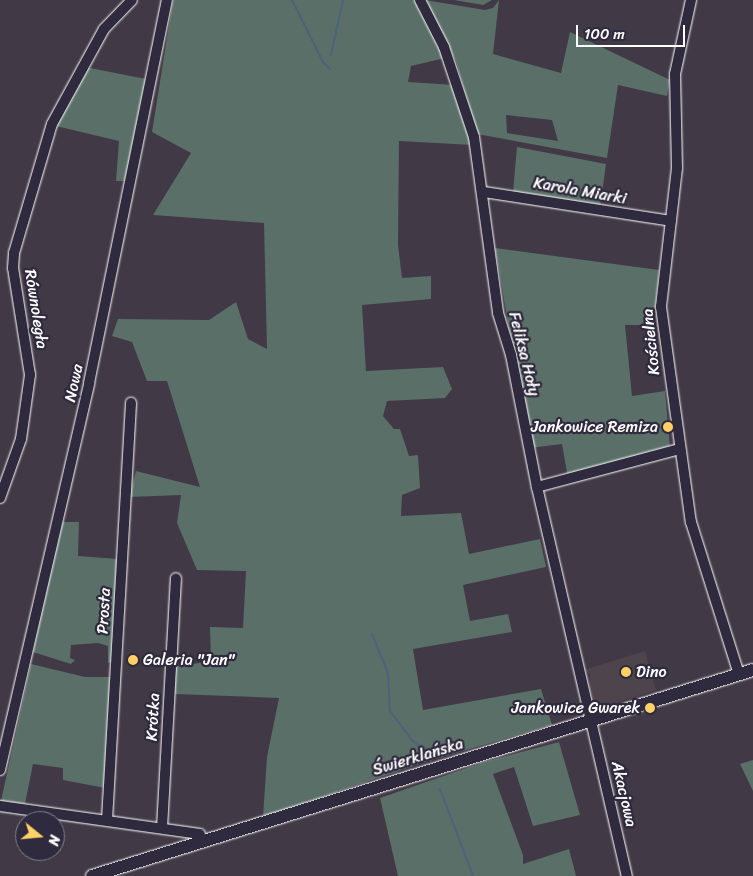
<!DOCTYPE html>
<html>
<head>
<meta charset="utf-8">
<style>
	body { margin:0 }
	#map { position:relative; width:753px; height:876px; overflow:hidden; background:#413945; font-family:Sriracha,sans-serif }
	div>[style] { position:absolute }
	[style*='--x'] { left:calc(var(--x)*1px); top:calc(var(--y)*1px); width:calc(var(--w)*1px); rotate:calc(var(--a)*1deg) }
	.built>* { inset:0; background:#4e444b }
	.green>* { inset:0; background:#5a6f68 }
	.stream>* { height:2px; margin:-1px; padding:0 1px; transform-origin:1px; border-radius:1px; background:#4e627a }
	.roads { filter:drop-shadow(0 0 1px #fff) drop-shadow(0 0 1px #fff) }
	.minor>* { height:10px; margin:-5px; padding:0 5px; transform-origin:5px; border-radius:5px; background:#2f2a3d }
	.major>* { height:12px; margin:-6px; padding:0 6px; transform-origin:6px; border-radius:6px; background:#2f2a3d }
	.dots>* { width:14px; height:14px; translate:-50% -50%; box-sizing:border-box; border:2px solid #2f2a3d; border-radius:50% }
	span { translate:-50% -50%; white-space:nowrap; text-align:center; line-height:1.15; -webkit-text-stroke:4.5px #2f2a3d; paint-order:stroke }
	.street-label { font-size:16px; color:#fff }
	.poi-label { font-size:16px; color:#fff }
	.right { translate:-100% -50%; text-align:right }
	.left { translate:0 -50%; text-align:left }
	.north { position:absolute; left:15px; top:811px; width:50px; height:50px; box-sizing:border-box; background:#2f2a3d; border:1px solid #827f8b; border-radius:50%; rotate:107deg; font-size:14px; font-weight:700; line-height:20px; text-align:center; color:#fff }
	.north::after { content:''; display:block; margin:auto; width:18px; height:22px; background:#ffd166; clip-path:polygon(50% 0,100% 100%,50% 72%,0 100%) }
	.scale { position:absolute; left:576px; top:25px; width:109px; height:22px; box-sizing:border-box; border:2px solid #fff; border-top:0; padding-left:6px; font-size:15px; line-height:18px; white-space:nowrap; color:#fff; -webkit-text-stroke:4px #2f2a3d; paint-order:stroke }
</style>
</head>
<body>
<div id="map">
	<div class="built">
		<i style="clip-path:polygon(645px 651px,656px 690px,597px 709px,590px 689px,590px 674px,584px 670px)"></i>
	</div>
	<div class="green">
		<i style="clip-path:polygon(173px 0,418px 0,445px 58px,411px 66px,408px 82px,455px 85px,473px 145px,399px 141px,398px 245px,402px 278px,431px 276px,431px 299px,362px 305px,366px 371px,443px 367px,452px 389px,445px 398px,387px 401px,383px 416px,394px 429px,400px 429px,409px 456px,418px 455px,420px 488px,402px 495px,401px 516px,461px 513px,469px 554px,540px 539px,546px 567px,463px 585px,470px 621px,508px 614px,512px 632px,413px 649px,423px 710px,541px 689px,552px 725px,425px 762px,263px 817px,267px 757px,279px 698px,175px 694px,173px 667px,211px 661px,210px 627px,243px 628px,246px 571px,197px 570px,177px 523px,181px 495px,129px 497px,136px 471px,200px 487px,167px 381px,147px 381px,132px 342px,112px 336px,118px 319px,209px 320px,236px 302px,248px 339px,267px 349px,264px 223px,153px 215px,191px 153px,152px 132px)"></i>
		<i style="clip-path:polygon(evenodd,425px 0,485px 10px,493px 8px,499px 0,493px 54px,561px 73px,570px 32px,670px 80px,667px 96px,618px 85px,607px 158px,477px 134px,456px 61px,425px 0,506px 115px,552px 120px,558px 141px,507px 133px,506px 115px)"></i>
		<i style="clip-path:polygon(454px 0,492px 0,483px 5px)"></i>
		<i style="clip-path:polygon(85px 67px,146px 79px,126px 181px,116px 181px,119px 141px,56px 126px)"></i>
		<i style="clip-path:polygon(517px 147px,606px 164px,600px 208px,513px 192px)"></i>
		<i style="clip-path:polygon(495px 248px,659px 270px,653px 325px,625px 325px,632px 396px,665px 391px,670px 448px,568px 478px,562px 444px,530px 448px)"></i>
		<i style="clip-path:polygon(61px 522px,79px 522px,78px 556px,118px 559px,111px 662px,108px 663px,108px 646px,98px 643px,71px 645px,70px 658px,75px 660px,71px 664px,33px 652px)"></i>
		<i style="clip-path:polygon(31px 664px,85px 677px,110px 677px,105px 788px,63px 780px,63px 768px,33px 764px,25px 804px,1px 801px)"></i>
		<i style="clip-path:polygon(559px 742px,580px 815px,533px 826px,514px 767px,493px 774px,523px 855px,523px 864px,569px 849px,576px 876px,398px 876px,380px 798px,487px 761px)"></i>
		<i style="clip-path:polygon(753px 760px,753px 791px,740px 764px)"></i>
	</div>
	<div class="stream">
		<i style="--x:292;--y:0;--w:69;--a:63.4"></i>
		<i style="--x:323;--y:62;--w:10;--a:45"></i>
		<i style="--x:331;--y:55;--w:56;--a:-77.7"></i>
		<i style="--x:372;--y:634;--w:42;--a:67.7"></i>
		<i style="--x:388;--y:673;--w:38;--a:87"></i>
		<i style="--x:390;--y:711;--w:38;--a:53"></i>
		<i style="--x:413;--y:741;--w:21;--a:39"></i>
		<i style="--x:429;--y:754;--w:7;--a:74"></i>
		<i style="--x:440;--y:789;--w:93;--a:69.2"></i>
	</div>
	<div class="roads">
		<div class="minor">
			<i style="--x:420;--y:0;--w:53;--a:62.9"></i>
			<i style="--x:444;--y:47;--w:95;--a:71.6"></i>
			<i style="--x:474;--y:137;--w:178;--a:82.2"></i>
			<i style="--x:498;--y:313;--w:44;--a:72.8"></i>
			<i style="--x:511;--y:355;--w:135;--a:78.9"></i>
			<i style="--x:537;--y:487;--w:399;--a:77"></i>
			<i style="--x:691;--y:0;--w:76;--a:102.2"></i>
			<i style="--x:675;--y:74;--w:94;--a:88.8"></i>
			<i style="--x:677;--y:168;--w:140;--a:96.6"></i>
			<i style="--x:661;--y:307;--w:217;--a:82.1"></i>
			<i style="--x:691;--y:522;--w:159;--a:72.5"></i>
			<i style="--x:484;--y:192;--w:189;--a:8.8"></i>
			<i style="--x:537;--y:487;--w:148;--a:-14.9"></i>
			<i style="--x:0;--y:498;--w:63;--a:-70.4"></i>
			<i style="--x:21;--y:439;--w:65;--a:-82"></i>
			<i style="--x:30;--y:375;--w:108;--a:-99"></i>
			<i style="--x:13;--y:268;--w:15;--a:-86"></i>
			<i style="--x:14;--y:253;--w:134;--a:-73.6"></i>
			<i style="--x:52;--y:124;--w:108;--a:-61.3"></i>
			<i style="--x:104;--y:29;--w:40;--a:-46"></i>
			<i style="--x:0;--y:770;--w:397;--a:-77"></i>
			<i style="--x:89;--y:383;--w:391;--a:-78.5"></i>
			<i style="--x:0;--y:806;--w:202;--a:8"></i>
			<i style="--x:107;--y:820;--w:418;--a:-86.7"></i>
			<i style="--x:162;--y:828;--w:250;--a:-86.8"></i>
		</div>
		<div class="major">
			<i style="--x:92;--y:876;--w:692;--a:-17.31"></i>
		</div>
	</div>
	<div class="dots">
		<i style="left:668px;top:427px;background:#ffd166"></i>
		<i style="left:133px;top:660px;background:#ffd166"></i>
		<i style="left:626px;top:672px;background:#ffd166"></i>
		<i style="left:650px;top:708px;background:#ffd166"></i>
	</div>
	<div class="street-label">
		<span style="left:580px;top:191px;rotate:10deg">Karola Miarki</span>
		<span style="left:36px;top:309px;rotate:81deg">Równoległa</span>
		<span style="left:651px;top:342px;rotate:-96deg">Kościelna</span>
		<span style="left:524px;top:354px;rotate:76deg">Feliksa Hoły</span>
		<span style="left:74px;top:383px;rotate:-78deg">Nowa</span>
		<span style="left:104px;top:611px;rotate:-87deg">Prosta</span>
		<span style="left:153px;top:717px;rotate:-87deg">Krótka</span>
		<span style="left:418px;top:757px;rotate:-17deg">Świerklańska</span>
		<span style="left:624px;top:794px;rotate:77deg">Akacjowa</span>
	</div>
	<div class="poi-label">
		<span class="right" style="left:658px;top:427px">Jankowice Remiza</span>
		<span class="left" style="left:143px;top:660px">Galeria "Jan"</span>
		<span class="left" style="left:636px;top:672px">Dino</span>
		<span class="right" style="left:640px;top:708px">Jankowice Gwarek</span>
	</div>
	<div class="north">N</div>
	<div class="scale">100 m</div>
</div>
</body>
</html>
